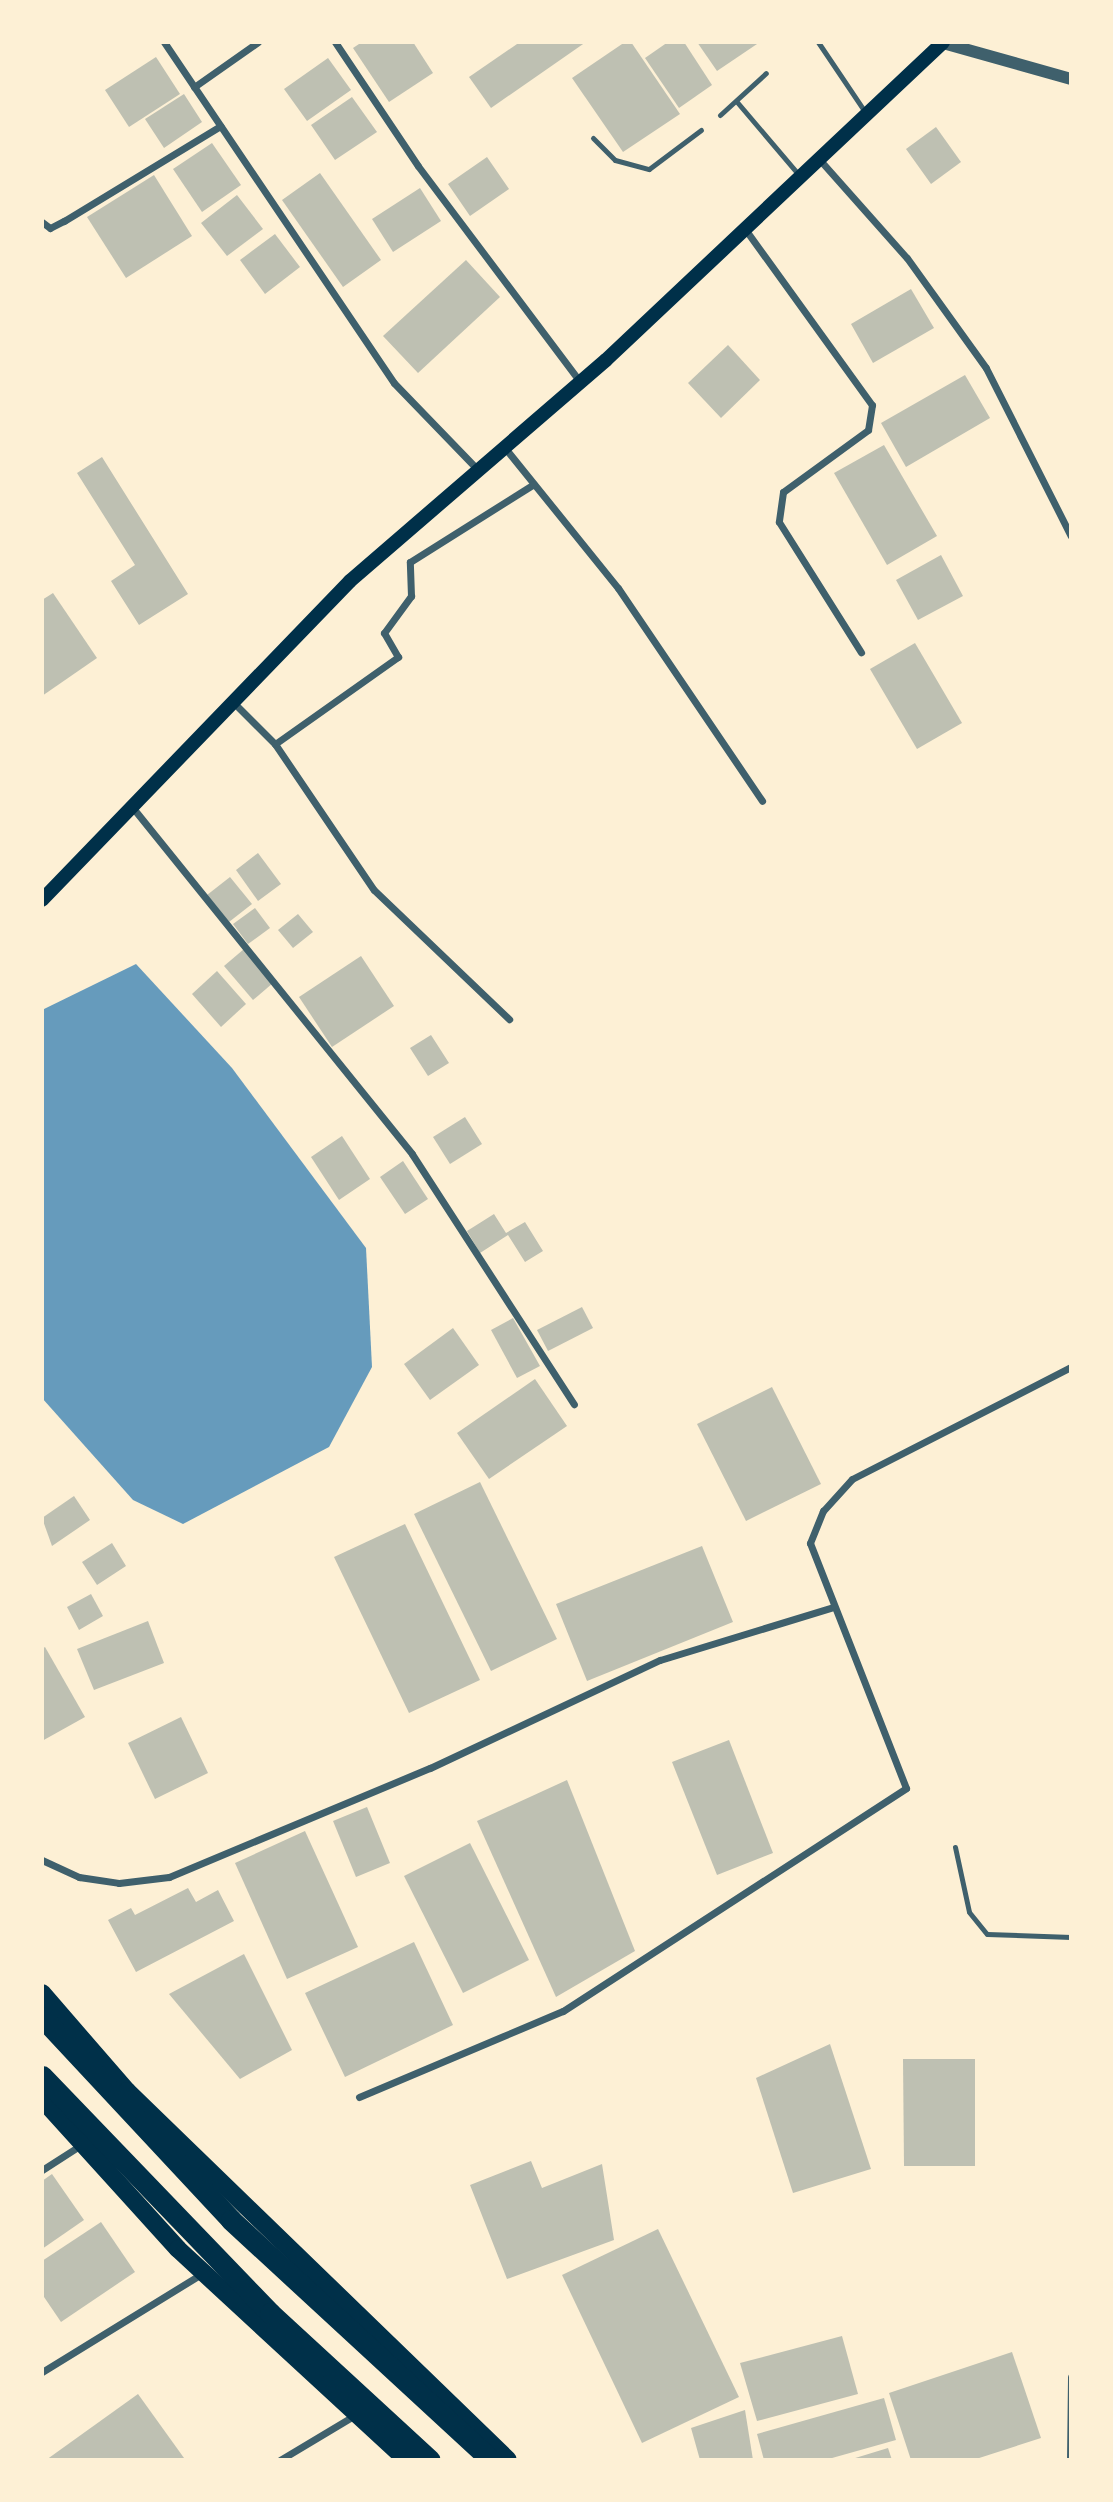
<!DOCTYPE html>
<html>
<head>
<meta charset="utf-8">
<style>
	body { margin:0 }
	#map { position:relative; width:1113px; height:2502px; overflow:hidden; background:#fdf0d5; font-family:Commissioner,sans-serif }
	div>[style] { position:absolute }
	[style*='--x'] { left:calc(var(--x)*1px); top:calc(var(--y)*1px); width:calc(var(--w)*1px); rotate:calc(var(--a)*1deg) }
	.water>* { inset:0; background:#669bbc }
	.building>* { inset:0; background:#bec0b2 }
	.service>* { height:5px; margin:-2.5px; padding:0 2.5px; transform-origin:2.5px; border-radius:2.5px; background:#3f606c }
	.minor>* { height:7px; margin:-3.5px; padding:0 3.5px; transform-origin:3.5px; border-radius:3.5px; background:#3f606c }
	.tertiary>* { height:12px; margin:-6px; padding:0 6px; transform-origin:6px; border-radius:6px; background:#3f606c }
	.secondary>* { height:14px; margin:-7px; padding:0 7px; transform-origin:7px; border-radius:7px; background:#003049 }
	.primary>* { height:18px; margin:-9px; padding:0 9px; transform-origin:9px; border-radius:9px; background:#003049 }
	.motorway>* { height:21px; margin:-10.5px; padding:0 10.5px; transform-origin:10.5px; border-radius:10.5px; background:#003049 }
	span { translate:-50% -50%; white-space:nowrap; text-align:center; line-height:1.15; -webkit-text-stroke:7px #fdf0d5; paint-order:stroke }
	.frame { position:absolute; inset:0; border:44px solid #fdf0d5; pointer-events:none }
</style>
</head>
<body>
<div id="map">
	<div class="water">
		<i style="clip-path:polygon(136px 964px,232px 1068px,366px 1248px,372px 1367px,329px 1447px,183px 1524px,133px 1500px,42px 1398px,42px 1010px)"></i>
	</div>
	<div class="building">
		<i style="clip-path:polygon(362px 42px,413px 42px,433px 73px,389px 102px,353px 48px)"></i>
		<i style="clip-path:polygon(520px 42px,586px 42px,491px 108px,469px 77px)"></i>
		<i style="clip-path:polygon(625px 42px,631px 42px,680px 114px,623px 152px,572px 78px)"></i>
		<i style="clip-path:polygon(668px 42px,684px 42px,712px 85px,679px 108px,645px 58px)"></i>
		<i style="clip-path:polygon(697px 42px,760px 42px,717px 71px)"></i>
		<i style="clip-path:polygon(156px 57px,180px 94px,129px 127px,105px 90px)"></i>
		<i style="clip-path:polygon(328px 58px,351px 90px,307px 121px,284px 89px)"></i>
		<i style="clip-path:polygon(184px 94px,202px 122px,164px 148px,145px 119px)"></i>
		<i style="clip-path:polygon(352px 97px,377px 132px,335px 160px,311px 125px)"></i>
		<i style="clip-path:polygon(936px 127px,961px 162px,931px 184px,906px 149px)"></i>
		<i style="clip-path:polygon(212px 143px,241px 185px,202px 212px,173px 169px)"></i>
		<i style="clip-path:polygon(487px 157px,509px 189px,470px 216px,448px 184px)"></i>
		<i style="clip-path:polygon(320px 173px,381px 260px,343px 287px,282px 200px)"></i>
		<i style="clip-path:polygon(154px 175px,192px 236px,126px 278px,87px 217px)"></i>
		<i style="clip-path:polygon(420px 188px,441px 221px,393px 252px,372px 219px)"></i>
		<i style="clip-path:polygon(237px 195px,263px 229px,227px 256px,201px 223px)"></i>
		<i style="clip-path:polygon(275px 234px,300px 267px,265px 294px,240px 260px)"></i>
		<i style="clip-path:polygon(466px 260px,500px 297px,418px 373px,383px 336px)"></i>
		<i style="clip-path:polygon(911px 289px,934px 328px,873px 363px,851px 324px)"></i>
		<i style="clip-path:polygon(728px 345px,760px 380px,721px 418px,688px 383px)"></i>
		<i style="clip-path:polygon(965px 375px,990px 418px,906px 467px,881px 423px)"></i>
		<i style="clip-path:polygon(884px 445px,937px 536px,887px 565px,834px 473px)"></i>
		<i style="clip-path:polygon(102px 457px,188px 594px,139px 625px,111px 581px,135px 565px,77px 473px)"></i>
		<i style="clip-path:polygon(941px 555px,963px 596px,918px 620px,896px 580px)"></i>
		<i style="clip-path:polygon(53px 593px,97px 658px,42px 696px,42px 600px)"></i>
		<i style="clip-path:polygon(915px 643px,962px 723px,917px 749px,870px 669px)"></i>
		<i style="clip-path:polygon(258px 853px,281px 884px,258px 901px,236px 870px)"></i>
		<i style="clip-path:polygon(230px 877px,252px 904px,229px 922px,207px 895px)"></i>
		<i style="clip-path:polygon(255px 908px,270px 928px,248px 944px,233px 924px)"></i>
		<i style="clip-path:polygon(298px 914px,313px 932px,293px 948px,278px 930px)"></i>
		<i style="clip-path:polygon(244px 949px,273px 983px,253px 1000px,224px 966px)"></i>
		<i style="clip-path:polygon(361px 956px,394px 1006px,332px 1047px,299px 997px)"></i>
		<i style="clip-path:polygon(217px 971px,246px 1004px,221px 1027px,192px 994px)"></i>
		<i style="clip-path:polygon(431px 1035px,449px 1063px,428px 1076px,410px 1048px)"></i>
		<i style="clip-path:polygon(465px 1117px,482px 1144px,450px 1164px,433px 1137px)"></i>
		<i style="clip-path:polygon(342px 1136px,370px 1179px,339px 1200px,311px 1157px)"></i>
		<i style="clip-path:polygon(403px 1161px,428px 1199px,405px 1214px,380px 1177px)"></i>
		<i style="clip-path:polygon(494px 1214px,506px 1233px,525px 1222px,543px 1251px,525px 1262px,508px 1235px,480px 1253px,467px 1231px)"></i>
		<i style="clip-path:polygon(582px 1307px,593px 1328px,548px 1351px,537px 1330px)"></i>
		<i style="clip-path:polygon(513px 1318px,540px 1366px,517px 1378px,491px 1330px)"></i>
		<i style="clip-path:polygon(453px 1328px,479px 1365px,430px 1400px,404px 1364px)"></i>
		<i style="clip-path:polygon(535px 1379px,567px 1426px,489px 1479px,457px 1433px)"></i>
		<i style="clip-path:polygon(772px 1387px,821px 1484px,746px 1521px,697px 1424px)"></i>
		<i style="clip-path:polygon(480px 1482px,557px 1639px,491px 1671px,414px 1514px)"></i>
		<i style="clip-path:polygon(74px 1496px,90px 1520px,52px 1546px,42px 1518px)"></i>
		<i style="clip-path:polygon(405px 1524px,480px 1680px,409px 1713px,334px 1557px)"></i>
		<i style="clip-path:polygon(112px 1543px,126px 1566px,97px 1585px,82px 1562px)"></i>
		<i style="clip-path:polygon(702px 1546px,733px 1622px,587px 1681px,556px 1604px)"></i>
		<i style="clip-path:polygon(91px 1594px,103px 1616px,79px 1630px,67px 1607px)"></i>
		<i style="clip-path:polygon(148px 1621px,164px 1663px,94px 1690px,77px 1649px)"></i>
		<i style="clip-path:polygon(45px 1647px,85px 1717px,42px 1741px,42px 1649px)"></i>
		<i style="clip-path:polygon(181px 1717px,208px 1773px,155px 1799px,128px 1743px)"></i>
		<i style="clip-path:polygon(729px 1740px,773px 1853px,717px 1875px,672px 1762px)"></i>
		<i style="clip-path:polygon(567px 1780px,635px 1951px,556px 1997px,477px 1821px)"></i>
		<i style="clip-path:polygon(367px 1807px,390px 1863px,356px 1877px,333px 1821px)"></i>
		<i style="clip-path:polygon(305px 1831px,358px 1947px,287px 1979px,235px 1863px)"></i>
		<i style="clip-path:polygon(470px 1843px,529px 1960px,463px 1993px,404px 1876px)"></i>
		<i style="clip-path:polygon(188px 1888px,196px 1902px,218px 1890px,234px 1921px,136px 1972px,108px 1920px,131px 1908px,135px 1915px)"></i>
		<i style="clip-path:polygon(414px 1942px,453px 2025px,345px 2077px,305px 1993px)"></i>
		<i style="clip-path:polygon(244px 1954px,292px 2050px,240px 2079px,169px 1994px)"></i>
		<i style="clip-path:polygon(830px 2044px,871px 2169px,793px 2193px,756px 2078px)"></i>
		<i style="clip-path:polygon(903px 2059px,975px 2059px,975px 2166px,904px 2166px)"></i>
		<i style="clip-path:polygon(531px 2161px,542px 2188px,602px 2164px,614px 2240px,507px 2279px,470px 2185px)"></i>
		<i style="clip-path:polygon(52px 2174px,84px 2220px,42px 2249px,42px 2181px)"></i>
		<i style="clip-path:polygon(101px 2222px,135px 2272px,61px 2322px,42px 2294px,42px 2261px)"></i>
		<i style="clip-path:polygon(658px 2229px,739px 2397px,642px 2443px,562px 2275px)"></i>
		<i style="clip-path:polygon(842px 2336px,858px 2394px,757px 2421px,740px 2363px)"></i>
		<i style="clip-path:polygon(1012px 2352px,1041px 2438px,973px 2460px,911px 2460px,889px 2393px)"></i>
		<i style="clip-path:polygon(138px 2394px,184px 2458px,46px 2460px)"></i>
		<i style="clip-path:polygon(884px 2398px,896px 2440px,825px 2460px,764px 2460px,757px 2434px)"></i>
		<i style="clip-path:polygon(745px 2410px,753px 2460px,700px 2460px,691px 2428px)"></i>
		<i style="clip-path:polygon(888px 2448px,892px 2460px,852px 2460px,852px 2459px)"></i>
	</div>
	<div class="service">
		<i style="--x:818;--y:42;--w:84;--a:56.1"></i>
		<i style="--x:737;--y:102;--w:94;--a:49.7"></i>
		<i style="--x:720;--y:115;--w:62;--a:-42.4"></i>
		<i style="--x:593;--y:138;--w:31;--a:45"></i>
		<i style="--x:615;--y:160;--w:35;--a:15"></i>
		<i style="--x:649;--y:169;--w:65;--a:-36.9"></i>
		<i style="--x:955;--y:1847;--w:66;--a:77.8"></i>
		<i style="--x:969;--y:1912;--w:28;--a:51"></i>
		<i style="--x:987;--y:1934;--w:84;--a:2"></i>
	</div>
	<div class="minor">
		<i style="--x:164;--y:42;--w:411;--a:56"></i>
		<i style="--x:394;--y:383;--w:121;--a:46"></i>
		<i style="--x:335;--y:42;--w:149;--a:56.2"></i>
		<i style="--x:418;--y:166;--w:270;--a:53.1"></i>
		<i style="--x:194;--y:87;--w:78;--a:-35.1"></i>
		<i style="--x:819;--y:159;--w:132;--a:48.4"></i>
		<i style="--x:907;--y:258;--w:135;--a:54.3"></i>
		<i style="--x:986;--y:368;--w:188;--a:63.2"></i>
		<i style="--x:42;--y:222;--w:10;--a:37"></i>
		<i style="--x:50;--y:228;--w:16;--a:-27"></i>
		<i style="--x:64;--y:221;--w:183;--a:-31.3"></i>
		<i style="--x:745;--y:229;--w:217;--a:54.2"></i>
		<i style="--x:872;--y:405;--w:25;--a:99"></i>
		<i style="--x:868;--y:430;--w:105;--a:143.9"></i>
		<i style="--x:783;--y:492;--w:30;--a:98"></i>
		<i style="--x:779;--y:522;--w:154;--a:57.8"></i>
		<i style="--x:505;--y:448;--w:180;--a:51.1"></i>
		<i style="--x:618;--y:588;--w:257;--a:55.9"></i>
		<i style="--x:234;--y:703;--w:58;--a:45"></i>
		<i style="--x:275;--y:744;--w:176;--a:55.9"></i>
		<i style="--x:374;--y:890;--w:187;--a:43.7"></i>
		<i style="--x:275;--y:744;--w:151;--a:-35.3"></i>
		<i style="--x:398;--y:657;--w:28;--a:-120"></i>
		<i style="--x:384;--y:633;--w:46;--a:-53.9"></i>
		<i style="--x:411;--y:596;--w:34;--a:-92"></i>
		<i style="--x:410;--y:562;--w:146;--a:-32.2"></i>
		<i style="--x:133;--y:808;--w:444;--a:51.1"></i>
		<i style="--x:412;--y:1154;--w:298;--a:57.1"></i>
		<i style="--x:42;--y:1860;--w:41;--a:24.7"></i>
		<i style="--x:79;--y:1877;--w:40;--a:8.5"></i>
		<i style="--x:119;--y:1883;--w:50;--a:-6.8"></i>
		<i style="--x:169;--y:1877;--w:283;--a:-22.7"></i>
		<i style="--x:430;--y:1768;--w:254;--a:-25.2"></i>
		<i style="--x:660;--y:1660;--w:181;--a:-17"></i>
		<i style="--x:359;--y:2097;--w:221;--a:-22.9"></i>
		<i style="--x:563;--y:2011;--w:409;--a:-33"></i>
		<i style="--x:906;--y:1788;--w:263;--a:-111.4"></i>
		<i style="--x:810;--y:1543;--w:35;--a:-68"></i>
		<i style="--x:823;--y:1511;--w:43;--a:-47.8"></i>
		<i style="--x:852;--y:1479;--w:246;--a:-27.1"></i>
		<i style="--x:42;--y:2170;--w:46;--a:-32.7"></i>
		<i style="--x:42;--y:2372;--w:189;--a:-31.6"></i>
		<i style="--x:280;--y:2460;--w:90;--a:-30.9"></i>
		<i style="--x:1070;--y:2460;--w:83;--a:-89.3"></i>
	</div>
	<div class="tertiary">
		<i style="--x:943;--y:43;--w:133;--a:15.7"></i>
	</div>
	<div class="secondary">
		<i style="--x:42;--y:900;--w:443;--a:-46"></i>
		<i style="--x:350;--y:581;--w:338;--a:-40.8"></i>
		<i style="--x:606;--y:360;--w:463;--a:-43.3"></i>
	</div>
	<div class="primary">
		<i style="--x:42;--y:1993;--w:130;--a:49.1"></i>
		<i style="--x:127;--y:2091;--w:530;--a:44.08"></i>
		<i style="--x:42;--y:2099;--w:202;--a:47.8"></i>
		<i style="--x:178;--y:2249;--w:311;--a:42.7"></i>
	</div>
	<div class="motorway">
		<i style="--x:42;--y:2017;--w:277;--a:47"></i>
		<i style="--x:231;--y:2220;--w:354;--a:42.7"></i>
		<i style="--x:42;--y:2076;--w:329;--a:46.1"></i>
		<i style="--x:270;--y:2313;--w:217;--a:42.6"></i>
	</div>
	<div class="frame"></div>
</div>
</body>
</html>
